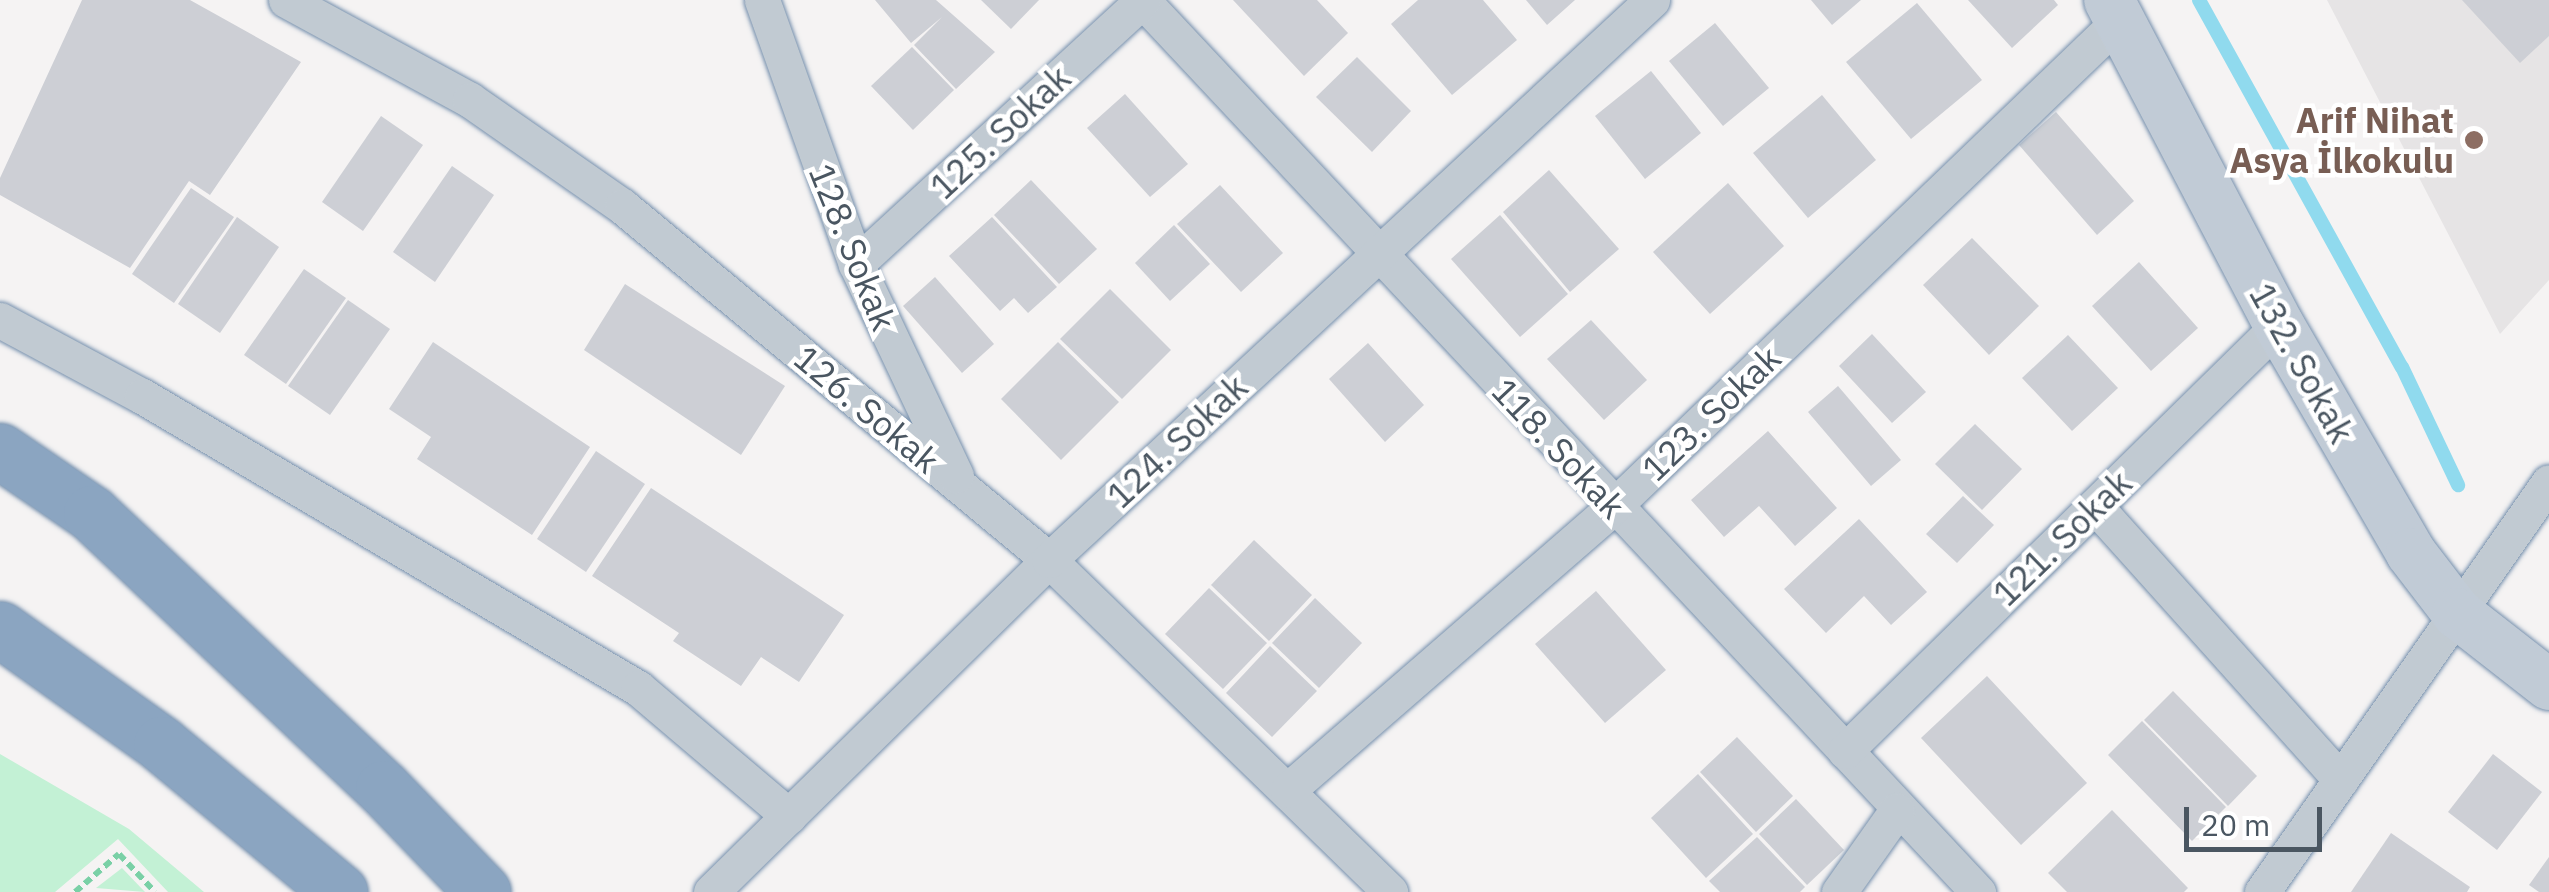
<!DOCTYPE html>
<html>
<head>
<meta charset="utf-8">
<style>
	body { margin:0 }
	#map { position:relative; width:2549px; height:892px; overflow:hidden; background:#f5f3f3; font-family:"IBM Plex Sans",sans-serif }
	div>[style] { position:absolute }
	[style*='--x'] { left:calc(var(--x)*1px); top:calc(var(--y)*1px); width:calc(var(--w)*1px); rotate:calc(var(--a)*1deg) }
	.education>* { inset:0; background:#e6e4e5 }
	.green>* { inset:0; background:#c3f1d5 }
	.stream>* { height:14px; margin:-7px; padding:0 7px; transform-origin:7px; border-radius:7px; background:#90daee }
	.building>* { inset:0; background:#cdcfd5 }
	.path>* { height:6px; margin-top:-3px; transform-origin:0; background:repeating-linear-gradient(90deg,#7ad0a6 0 8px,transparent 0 13px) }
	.roads { filter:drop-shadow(0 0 2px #7690ad) drop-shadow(0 0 2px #7690ad) }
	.minor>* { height:35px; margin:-17.5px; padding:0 17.5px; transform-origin:17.5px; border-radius:17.5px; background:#c1cad2 }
	.secondary>* { height:50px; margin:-25px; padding:0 25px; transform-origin:25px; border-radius:25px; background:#c1cbd6 }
	.motorway>* { height:55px; margin:-27.5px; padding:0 27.5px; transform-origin:27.5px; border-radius:27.5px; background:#8ba5c1 }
	.dots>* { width:28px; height:28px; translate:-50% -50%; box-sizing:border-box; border:5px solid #fff; border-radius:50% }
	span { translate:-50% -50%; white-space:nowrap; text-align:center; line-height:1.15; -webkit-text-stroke:9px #fff; paint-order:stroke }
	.education-label { font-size:35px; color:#785e54; font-weight:700 }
	.right { translate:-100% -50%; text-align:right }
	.street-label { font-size:35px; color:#4a5661 }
	.scale { position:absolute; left:2184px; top:807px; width:138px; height:45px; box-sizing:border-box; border:5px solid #4a5661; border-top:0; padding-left:12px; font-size:30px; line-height:35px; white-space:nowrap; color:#4a5661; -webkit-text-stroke:8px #fff; paint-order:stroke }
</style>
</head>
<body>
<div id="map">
	<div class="education">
		<i style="clip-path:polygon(2327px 0,2549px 0,2549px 280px,2500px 334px)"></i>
	</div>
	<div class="green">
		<i style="clip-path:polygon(0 754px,129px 829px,204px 892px,168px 892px,118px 839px,55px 892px,0 892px)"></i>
		<i style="clip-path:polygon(122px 868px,145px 892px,96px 888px)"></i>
	</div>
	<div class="stream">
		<i style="--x:2199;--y:0;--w:419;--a:61.1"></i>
		<i style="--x:2402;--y:367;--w:131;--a:64.6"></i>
	</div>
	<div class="building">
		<i style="clip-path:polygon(82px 0,190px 0,301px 62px,210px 195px,189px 181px,130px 268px,0 195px,0 178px)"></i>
		<i style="clip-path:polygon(875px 0,936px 0,995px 52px,956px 89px,914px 45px,942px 17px,911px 43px)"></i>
		<i style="clip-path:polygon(981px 0,1039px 0,1011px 29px)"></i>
		<i style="clip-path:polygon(1233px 0,1317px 0,1348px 33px,1304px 76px)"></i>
		<i style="clip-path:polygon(1418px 0,1483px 0,1517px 40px,1452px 95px,1391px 24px)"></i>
		<i style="clip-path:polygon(1526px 0,1575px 0,1547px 25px)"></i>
		<i style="clip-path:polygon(1811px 0,1861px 0,1832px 25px)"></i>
		<i style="clip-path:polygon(1968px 0,2054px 0,2058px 5px,2012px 48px)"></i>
		<i style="clip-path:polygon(2462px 0,2549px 0,2549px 36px,2520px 63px)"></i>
		<i style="clip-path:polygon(1917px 3px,1982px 80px,1911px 139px,1846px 62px)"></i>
		<i style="clip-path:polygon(1715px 23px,1769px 88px,1723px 126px,1669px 61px)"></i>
		<i style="clip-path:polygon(912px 47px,954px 90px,913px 130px,871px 86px)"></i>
		<i style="clip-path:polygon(1357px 57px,1411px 111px,1372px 152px,1316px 97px)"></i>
		<i style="clip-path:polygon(1651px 71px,1701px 133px,1645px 179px,1595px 116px)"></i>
		<i style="clip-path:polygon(1125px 94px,1188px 164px,1150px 197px,1087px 128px)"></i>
		<i style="clip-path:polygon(1822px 95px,1876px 160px,1808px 218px,1753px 153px)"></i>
		<i style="clip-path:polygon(2056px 112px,2134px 201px,2097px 235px,2019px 145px)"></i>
		<i style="clip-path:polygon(381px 116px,423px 145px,363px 231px,322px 202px)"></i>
		<i style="clip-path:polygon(452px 166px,494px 195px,435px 282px,393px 252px)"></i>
		<i style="clip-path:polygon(1549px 170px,1619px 249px,1570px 292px,1503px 212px)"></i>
		<i style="clip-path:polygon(1031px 180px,1097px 249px,1059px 284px,994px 215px)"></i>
		<i style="clip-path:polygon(1728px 183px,1784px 246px,1710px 314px,1653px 252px)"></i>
		<i style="clip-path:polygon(1220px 185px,1283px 253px,1241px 292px,1177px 224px)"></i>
		<i style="clip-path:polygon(191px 188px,234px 217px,174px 303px,132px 274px)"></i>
		<i style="clip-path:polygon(1500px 215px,1568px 294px,1520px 337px,1451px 259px)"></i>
		<i style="clip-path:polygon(237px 217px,279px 247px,220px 333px,178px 304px)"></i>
		<i style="clip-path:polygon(992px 217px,1057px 287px,1028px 313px,1014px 298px,1000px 311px,949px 256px)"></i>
		<i style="clip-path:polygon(1174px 225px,1210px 264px,1170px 301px,1135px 263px)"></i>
		<i style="clip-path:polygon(1972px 238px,2039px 306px,1989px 355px,1923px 285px)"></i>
		<i style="clip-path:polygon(2139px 262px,2198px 328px,2151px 371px,2092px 306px)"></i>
		<i style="clip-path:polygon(304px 269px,346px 298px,286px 384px,244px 355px)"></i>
		<i style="clip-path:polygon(935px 277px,994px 344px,962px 373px,903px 306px)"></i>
		<i style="clip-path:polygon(625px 284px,785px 386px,741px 455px,584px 350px)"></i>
		<i style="clip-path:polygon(1110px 289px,1171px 350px,1122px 399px,1060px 339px)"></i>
		<i style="clip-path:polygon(348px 300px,390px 329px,330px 415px,288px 386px)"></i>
		<i style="clip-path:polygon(1591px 320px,1647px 380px,1604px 420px,1547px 359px)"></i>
		<i style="clip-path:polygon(1872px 334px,1926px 392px,1892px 423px,1839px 366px)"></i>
		<i style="clip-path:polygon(2068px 335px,2118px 388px,2072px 431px,2022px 378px)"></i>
		<i style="clip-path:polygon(433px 342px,590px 447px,532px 535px,417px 459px,431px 437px,389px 409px)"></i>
		<i style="clip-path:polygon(1058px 342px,1119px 402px,1061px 460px,1001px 399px)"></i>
		<i style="clip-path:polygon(1368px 343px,1424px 405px,1385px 442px,1329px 379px)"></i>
		<i style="clip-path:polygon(1838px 386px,1901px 460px,1871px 486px,1808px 412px)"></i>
		<i style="clip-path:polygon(1975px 424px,2022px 469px,1982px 510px,1935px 464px)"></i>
		<i style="clip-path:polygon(1768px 431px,1837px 508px,1795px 546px,1759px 506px,1724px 537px,1691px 500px)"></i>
		<i style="clip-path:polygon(596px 451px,645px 484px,586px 572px,537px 539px)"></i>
		<i style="clip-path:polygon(651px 488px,844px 615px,799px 682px,761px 657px,741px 686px,673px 641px,679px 633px,592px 576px)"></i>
		<i style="clip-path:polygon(1963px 496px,1994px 525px,1957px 563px,1926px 534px)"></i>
		<i style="clip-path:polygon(1859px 519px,1927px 592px,1891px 625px,1864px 596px,1826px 633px,1784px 589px)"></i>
		<i style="clip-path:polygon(1254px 540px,1312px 595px,1269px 641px,1211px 585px)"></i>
		<i style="clip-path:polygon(1209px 588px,1267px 643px,1223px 689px,1165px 634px)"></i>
		<i style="clip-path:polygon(1596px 591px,1666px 670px,1605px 723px,1535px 644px)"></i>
		<i style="clip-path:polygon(1315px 598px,1362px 643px,1319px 688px,1272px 643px)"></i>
		<i style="clip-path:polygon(1270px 646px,1317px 691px,1272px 737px,1226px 693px)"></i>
		<i style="clip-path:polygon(1987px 676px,2087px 783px,2021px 845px,1921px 738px)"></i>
		<i style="clip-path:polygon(2173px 691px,2257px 776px,2228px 806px,2144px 720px)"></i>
		<i style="clip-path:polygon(2142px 721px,2226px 807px,2192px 841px,2108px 755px)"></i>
		<i style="clip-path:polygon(1737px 737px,1793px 796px,1756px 832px,1700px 772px)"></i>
		<i style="clip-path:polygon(2493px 754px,2542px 792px,2497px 850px,2448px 812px)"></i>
		<i style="clip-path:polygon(1698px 774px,1753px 834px,1706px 878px,1651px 818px)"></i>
		<i style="clip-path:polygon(1796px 799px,1844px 850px,1807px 885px,1759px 834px)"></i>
		<i style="clip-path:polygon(2112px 810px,2188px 888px,2184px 892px,2067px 892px,2048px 873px)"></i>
		<i style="clip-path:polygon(2391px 833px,2470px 887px,2467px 892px,2351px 892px)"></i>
		<i style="clip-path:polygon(1757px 837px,1805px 887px,1800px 892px,1720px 892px,1709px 881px)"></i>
		<i style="clip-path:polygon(2549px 857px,2549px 892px,2539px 892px,2529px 885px)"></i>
	</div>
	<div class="path">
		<i style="--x:75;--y:892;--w:58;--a:-40.8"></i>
		<i style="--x:119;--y:854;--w:52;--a:46.5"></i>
	</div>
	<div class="roads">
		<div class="minor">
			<i style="--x:286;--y:0;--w:209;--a:28.5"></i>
			<i style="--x:470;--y:100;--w:185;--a:34.9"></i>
			<i style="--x:622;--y:206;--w:555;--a:39.66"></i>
			<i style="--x:1049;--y:560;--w:476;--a:44.2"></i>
			<i style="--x:762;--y:0;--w:280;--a:70.4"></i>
			<i style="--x:856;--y:264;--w:234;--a:64.7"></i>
			<i style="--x:1142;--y:0;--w:1223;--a:46.86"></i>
			<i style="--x:856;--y:264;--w:390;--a:-42.6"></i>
			<i style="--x:0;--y:320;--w:161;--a:28.2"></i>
			<i style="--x:142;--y:396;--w:576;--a:30.49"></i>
			<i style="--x:638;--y:688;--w:198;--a:40.3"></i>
			<i style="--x:2095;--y:506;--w:368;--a:48.1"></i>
			<i style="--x:1845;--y:751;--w:608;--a:-44.47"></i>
			<i style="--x:1288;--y:790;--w:431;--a:-41"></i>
			<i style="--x:1613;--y:507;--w:703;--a:-43.85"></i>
			<i style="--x:711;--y:892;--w:474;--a:-44.5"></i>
			<i style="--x:1049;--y:560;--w:823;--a:-42.88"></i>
			<i style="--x:1839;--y:892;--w:100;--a:-54.7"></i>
			<i style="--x:2262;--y:892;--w:500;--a:-55.01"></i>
		</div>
		<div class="secondary">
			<i style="--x:2109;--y:0;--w:367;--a:62.4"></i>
			<i style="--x:2279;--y:325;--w:263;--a:59.9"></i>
			<i style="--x:2411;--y:553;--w:76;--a:52.5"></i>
			<i style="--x:2457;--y:613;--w:117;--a:38"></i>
		</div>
		<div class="motorway">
			<i style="--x:0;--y:451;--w:110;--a:34.3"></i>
			<i style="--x:91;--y:513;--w:401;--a:43.3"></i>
			<i style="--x:383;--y:788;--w:144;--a:46.1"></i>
			<i style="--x:0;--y:629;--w:198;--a:35.5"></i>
			<i style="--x:161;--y:744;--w:232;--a:39.6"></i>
		</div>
	</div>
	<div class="dots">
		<i style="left:2474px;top:140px;background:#8d6e63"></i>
	</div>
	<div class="education-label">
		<span class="right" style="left:2454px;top:140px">Arif Nihat<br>Asya İlkokulu</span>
	</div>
	<div class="street-label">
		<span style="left:1000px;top:132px;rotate:-43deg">125. Sokak</span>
		<span style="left:853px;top:247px;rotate:68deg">128. Sokak</span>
		<span style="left:2302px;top:363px;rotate:61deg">132. Sokak</span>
		<span style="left:867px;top:409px;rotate:40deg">126. Sokak</span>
		<span style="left:1711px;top:413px;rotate:-44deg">123. Sokak</span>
		<span style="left:1177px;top:441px;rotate:-43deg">124. Sokak</span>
		<span style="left:1559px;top:448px;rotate:47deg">118. Sokak</span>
		<span style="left:2062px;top:538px;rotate:-44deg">121. Sokak</span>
	</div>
	<div class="scale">20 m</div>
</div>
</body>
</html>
